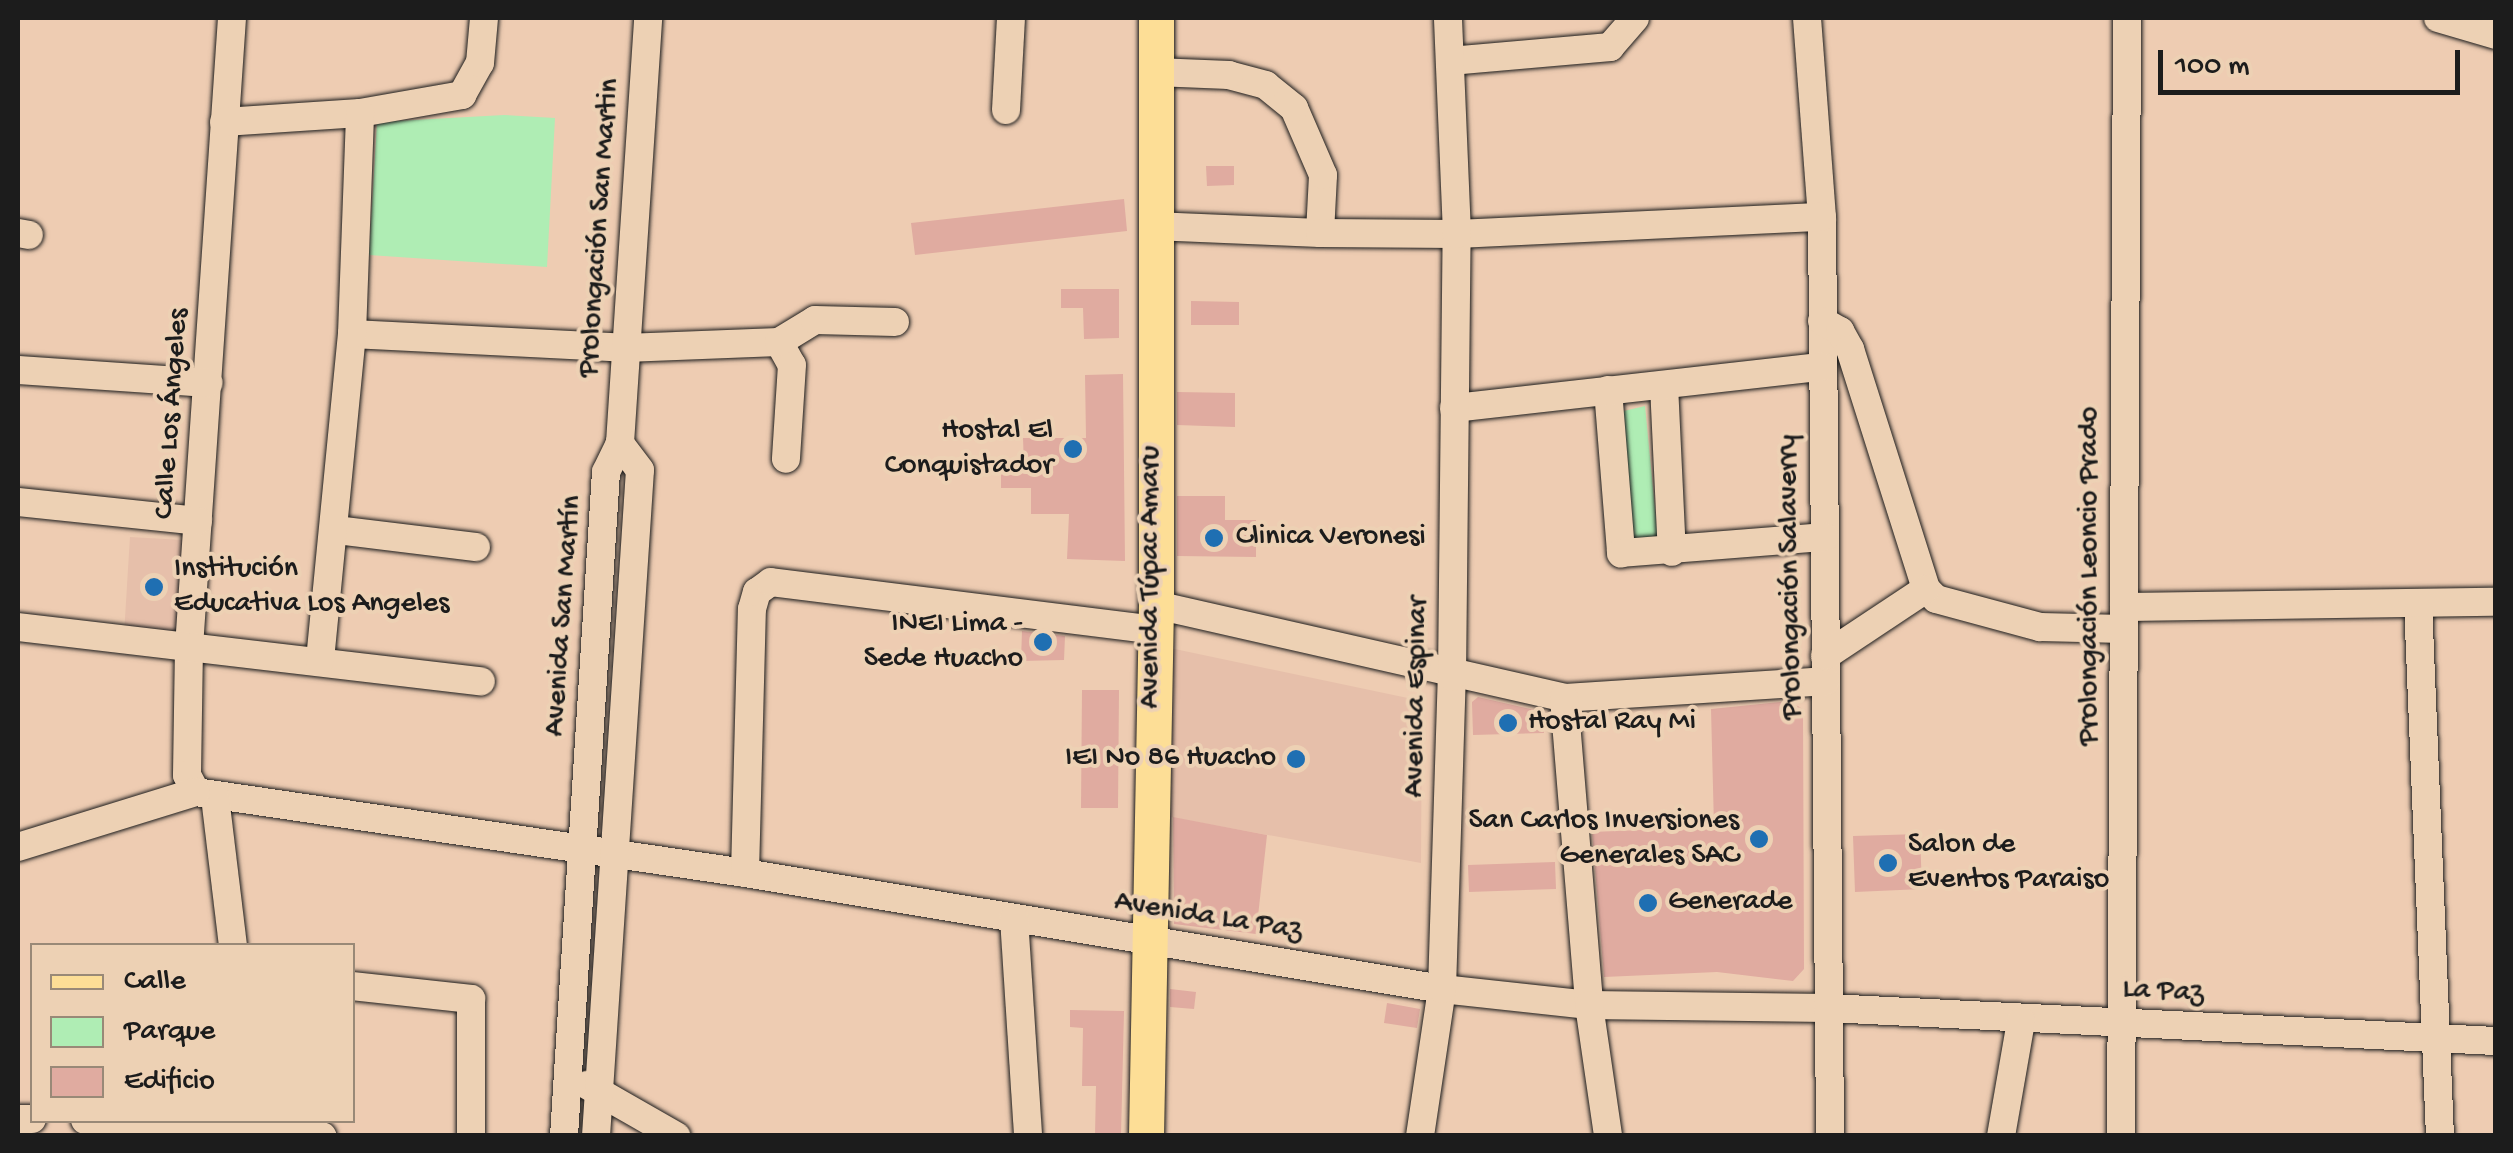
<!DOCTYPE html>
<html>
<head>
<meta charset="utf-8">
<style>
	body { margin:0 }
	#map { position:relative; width:2513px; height:1153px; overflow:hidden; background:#eeccb2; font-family:"Gochi Hand",sans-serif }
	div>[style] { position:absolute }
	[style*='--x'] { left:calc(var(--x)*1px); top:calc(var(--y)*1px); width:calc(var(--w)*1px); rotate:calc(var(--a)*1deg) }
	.built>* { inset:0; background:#e6bfaa }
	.green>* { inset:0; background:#afedb4 }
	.building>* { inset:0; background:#e0aba0 }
	.roads { filter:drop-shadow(0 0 2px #1c1c1c) drop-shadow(0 0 2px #1c1c1c) }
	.minor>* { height:28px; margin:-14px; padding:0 14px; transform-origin:14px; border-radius:14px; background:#edd1b4 }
	.major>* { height:35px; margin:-17.5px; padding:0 17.5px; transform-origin:17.5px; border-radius:17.5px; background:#fdde96 }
	.dots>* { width:28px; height:28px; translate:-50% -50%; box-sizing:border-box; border:5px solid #edd1b4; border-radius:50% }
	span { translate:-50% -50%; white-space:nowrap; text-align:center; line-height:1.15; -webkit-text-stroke:8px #edd1b4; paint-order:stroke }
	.street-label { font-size:30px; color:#1c1c1c }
	.poi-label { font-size:30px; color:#1c1c1c }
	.right { translate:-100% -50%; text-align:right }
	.left { translate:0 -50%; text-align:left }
	.frame { position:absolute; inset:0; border:20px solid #1c1c1c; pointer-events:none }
	.legend { position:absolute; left:30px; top:943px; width:325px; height:180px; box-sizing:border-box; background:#edd1b4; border:2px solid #998977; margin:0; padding:12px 18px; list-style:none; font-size:30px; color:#1c1c1c }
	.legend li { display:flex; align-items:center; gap:20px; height:50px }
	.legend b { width:50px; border:2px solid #998977 }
	.scale { position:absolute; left:2158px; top:50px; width:302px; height:45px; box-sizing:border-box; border:5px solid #1c1c1c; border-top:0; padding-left:12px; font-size:30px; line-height:35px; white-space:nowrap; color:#1c1c1c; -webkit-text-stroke:8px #edd1b4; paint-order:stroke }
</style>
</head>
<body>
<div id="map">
	<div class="built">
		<i style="clip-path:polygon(130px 537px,183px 540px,177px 637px,124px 634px)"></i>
		<i style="clip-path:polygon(1170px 648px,1422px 701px,1421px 863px,1170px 817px)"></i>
	</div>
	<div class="green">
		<i style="clip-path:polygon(504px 115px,555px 118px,547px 267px,369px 255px,377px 122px)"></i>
		<i style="clip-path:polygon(1645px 406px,1658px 539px,1624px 544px,1611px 414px)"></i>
	</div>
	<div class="building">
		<i style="clip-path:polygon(1206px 166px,1234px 166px,1234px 185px,1207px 186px)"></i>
		<i style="clip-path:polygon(1124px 199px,1127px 231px,915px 255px,911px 223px)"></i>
		<i style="clip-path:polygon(1061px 289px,1119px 289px,1119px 338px,1084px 339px,1083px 308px,1061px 308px)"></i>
		<i style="clip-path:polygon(1191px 301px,1239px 302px,1239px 325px,1191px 325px)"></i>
		<i style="clip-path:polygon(1123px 374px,1125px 561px,1067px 559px,1069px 514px,1031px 514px,1031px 488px,1001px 488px,1001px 467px,1024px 467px,1023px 438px,1086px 438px,1085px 375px)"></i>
		<i style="clip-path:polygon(1177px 392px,1235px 393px,1235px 427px,1177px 425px)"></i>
		<i style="clip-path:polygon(1177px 496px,1225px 496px,1225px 520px,1256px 520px,1256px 557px,1177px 556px)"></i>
		<i style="clip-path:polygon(1022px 631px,1065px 636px,1064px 660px,1021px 661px)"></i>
		<i style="clip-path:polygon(1082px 690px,1119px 690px,1118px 808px,1081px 808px)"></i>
		<i style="clip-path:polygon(1478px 697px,1543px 712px,1544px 733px,1473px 735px,1472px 702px)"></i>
		<i style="clip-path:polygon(1789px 701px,1803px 709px,1804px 969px,1793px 981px,1717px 972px,1604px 977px,1592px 832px,1714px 827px,1711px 709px)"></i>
		<i style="clip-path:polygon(1173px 817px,1267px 835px,1256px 934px,1174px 924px)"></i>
		<i style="clip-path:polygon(1920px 834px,1922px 889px,1855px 892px,1853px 836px)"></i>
		<i style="clip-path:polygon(1555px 862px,1556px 889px,1469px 892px,1468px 865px)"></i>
		<i style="clip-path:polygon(1170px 989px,1196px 992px,1194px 1009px,1170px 1007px)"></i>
		<i style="clip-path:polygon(1387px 1003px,1420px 1009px,1417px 1028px,1384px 1023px)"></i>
		<i style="clip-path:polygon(1070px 1010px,1124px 1011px,1121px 1136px,1095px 1136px,1096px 1086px,1082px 1086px,1083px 1028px,1070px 1027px)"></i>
	</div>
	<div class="roads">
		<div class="minor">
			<i style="--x:232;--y:18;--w:630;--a:93.91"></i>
			<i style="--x:189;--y:647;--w:128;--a:90.9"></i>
			<i style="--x:187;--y:775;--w:19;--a:62"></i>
			<i style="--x:196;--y:792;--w:555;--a:8.39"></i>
			<i style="--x:745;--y:873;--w:707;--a:9.45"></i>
			<i style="--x:1442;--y:989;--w:148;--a:6.2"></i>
			<i style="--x:1589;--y:1005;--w:239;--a:0.7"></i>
			<i style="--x:1828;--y:1008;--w:669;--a:2.83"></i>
			<i style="--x:1807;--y:18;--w:200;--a:85.7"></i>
			<i style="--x:1822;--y:217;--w:919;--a:89.5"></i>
			<i style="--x:2438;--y:18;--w:60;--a:16.3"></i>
			<i style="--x:1450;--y:61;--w:161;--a:-5"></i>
			<i style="--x:1610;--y:47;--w:38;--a:-49"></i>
			<i style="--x:1006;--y:110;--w:92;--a:-86.9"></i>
			<i style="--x:224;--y:122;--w:136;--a:-3.8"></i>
			<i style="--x:360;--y:113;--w:104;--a:-10"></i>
			<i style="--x:462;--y:95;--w:37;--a:-61"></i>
			<i style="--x:480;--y:63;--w:45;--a:-84.9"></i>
			<i style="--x:1153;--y:226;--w:167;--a:2.4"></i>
			<i style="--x:1320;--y:233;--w:58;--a:-87"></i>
			<i style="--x:1323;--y:175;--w:73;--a:-113.4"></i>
			<i style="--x:1294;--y:108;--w:36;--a:-141"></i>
			<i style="--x:1266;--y:85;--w:38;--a:-165"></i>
			<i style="--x:1229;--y:75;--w:74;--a:-177.7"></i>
			<i style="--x:18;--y:233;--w:11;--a:10"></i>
			<i style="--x:1320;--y:233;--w:137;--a:0.4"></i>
			<i style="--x:1457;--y:234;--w:365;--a:-2.7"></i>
			<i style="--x:1822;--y:321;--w:21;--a:29"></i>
			<i style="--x:1840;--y:331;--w:21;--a:61"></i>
			<i style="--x:1850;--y:349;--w:252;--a:72.4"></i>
			<i style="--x:1926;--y:589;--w:14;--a:45"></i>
			<i style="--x:1936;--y:599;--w:108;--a:15.1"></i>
			<i style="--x:2040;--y:627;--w:84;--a:1.4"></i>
			<i style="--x:352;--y:334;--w:273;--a:2.9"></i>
			<i style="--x:625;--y:348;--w:154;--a:-2.2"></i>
			<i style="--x:779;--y:342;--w:26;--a:61"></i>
			<i style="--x:792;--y:365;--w:94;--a:93.7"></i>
			<i style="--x:779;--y:342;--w:42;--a:-31.4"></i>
			<i style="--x:815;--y:320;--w:80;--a:1.4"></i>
			<i style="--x:18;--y:370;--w:191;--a:3.9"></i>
			<i style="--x:1664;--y:385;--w:167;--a:87.3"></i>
			<i style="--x:1608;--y:390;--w:164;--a:85.4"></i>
			<i style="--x:1621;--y:553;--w:204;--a:-4.5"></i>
			<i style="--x:1454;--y:408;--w:370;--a:-6.4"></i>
			<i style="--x:18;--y:502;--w:181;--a:6"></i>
			<i style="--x:337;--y:530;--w:140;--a:7"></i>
			<i style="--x:2418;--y:603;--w:533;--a:87.64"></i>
			<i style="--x:1156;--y:605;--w:418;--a:12.8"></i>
			<i style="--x:1564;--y:698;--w:262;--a:-3.7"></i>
			<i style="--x:2124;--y:607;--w:372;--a:-0.8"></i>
			<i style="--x:18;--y:627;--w:466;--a:6.7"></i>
			<i style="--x:1825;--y:656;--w:121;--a:-33.6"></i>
			<i style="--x:320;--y:660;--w:328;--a:-84.4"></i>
			<i style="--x:352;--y:334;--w:221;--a:-87.9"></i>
			<i style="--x:1564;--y:698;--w:308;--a:85.3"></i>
			<i style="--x:1589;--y:1005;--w:132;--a:81.7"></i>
			<i style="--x:215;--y:797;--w:150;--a:83.1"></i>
			<i style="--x:18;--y:847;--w:186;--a:-17.2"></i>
			<i style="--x:745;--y:873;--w:264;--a:-88.5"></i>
			<i style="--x:752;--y:609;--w:18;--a:-74"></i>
			<i style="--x:757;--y:592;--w:17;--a:-36"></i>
			<i style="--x:771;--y:582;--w:387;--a:7.1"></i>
			<i style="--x:1014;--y:918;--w:218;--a:86.3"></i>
			<i style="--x:352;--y:986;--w:120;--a:6.2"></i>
			<i style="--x:471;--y:999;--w:137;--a:90"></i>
			<i style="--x:587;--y:1085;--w:103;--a:29.8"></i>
			<i style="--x:18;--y:1119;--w:14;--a:0"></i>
			<i style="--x:85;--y:1120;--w:238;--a:3.9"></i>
			<i style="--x:564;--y:1136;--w:665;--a:-86.38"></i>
			<i style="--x:606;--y:472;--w:32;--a:-64"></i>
			<i style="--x:620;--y:443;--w:426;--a:-86.2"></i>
			<i style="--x:596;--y:1136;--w:667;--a:-86.22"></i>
			<i style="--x:640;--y:470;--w:34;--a:-127"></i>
			<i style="--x:1420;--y:1136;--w:149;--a:-81.5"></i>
			<i style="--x:1442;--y:989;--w:312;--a:-88.2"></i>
			<i style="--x:1452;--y:677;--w:443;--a:-89.4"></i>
			<i style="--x:1457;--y:234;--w:216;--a:-92.4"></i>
			<i style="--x:2001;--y:1136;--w:117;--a:-80.1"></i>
			<i style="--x:2121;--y:1136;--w:1118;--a:-89.69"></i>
		</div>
		<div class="major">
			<i style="--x:1146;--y:1136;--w:531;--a:-88.92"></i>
			<i style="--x:1156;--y:605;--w:587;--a:-90"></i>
		</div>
	</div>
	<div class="dots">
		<i style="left:1073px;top:449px;background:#1f6fb2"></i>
		<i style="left:1214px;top:538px;background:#1f6fb2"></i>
		<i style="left:154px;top:587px;background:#1f6fb2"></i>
		<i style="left:1043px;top:642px;background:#1f6fb2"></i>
		<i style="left:1508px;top:723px;background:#1f6fb2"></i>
		<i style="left:1296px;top:759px;background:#1f6fb2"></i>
		<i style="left:1759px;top:839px;background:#1f6fb2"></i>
		<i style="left:1888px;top:863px;background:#1f6fb2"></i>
		<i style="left:1648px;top:903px;background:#1f6fb2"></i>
	</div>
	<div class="street-label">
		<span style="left:601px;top:228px;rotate:-86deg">Prolongación San Martin</span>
		<span style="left:173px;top:414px;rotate:-86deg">Calle Los Ángeles</span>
		<span style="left:2091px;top:576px;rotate:-90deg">Prolongación Leoncio Prado</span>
		<span style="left:1152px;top:577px;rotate:-90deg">Avenida Túpac Amaru</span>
		<span style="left:1792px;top:577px;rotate:-91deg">Prolongación Salaverry</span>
		<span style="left:565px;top:616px;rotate:-86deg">Avenida San Martín</span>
		<span style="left:1418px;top:697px;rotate:-89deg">Avenida Espinar</span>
		<span style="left:1208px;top:918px;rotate:9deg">Avenida La Paz</span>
		<span style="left:2163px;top:993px;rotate:3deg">La Paz</span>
	</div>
	<div class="poi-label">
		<span class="right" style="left:1053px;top:449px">Hostal El<br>Conquistador</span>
		<span class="left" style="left:1236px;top:538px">Clinica Veronesi</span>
		<span class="left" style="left:174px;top:587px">Institución<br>Educativa Los Angeles</span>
		<span class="right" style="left:1023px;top:642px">INEI Lima -<br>Sede Huacho</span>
		<span class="left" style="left:1528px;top:723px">Hostal Ray Mi</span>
		<span class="right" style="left:1276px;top:759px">IEI No 86 Huacho</span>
		<span class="right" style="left:1739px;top:839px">San Carlos Inversiones<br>Generales SAC</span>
		<span class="left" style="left:1908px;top:863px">Salon de<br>Eventos Paraiso</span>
		<span class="left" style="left:1668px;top:903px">Generade</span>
	</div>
	<div class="frame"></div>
	<ul class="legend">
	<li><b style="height:12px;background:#fdde96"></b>Calle</li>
	<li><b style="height:28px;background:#afedb4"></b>Parque</li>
	<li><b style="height:28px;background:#e0aba0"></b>Edificio</li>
	</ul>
	<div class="scale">100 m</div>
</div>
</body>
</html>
